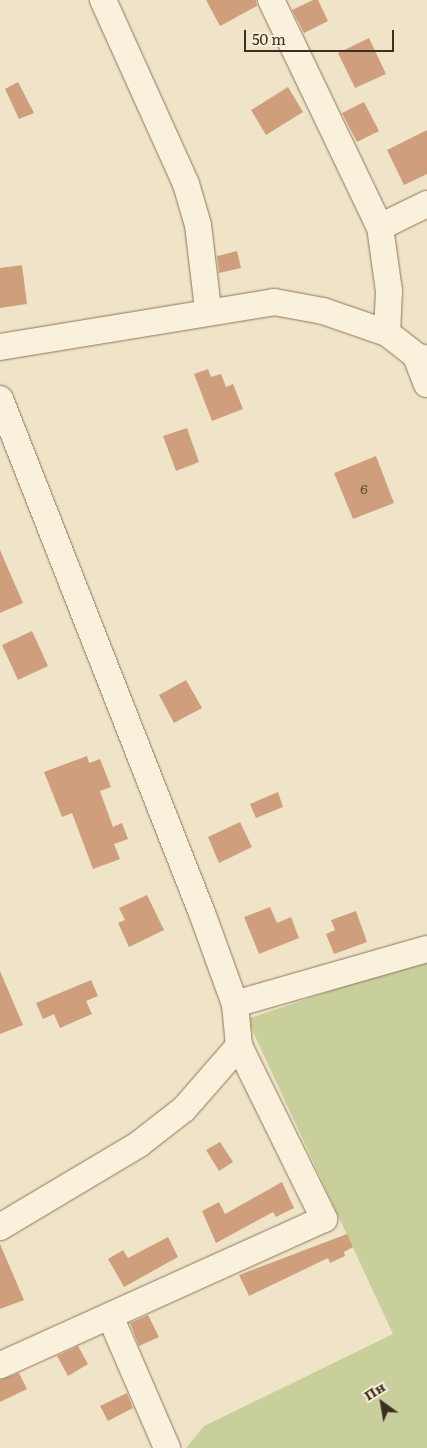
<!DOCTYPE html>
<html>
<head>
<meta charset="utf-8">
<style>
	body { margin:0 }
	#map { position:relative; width:427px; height:1448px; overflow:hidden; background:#f0e4c8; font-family:Literata,serif }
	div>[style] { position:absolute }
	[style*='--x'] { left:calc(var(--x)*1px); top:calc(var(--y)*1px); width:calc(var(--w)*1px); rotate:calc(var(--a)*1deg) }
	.green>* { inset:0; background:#c9cf9b }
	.building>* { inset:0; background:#cf9f7d }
	.roads { filter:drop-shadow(0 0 1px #8d765c) drop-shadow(0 0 1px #8d765c) }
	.minor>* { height:26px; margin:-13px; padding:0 13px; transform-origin:13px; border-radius:13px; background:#faf1dc }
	span { translate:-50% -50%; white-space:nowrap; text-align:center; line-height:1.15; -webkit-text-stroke:5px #f7eed8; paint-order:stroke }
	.number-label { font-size:14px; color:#624a37 }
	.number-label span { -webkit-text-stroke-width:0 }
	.north { position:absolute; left:357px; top:1378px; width:50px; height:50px; -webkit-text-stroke:4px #f7eed8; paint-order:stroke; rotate:328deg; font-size:14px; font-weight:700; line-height:20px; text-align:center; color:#3d2e20 }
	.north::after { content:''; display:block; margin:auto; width:18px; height:22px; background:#3d2e20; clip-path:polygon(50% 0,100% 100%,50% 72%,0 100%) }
	.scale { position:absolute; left:244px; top:30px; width:150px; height:22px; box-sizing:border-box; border:2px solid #3d2e20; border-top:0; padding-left:6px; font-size:15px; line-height:18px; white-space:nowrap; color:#3d2e20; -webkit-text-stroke:4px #f7eed8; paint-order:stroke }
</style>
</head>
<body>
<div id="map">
	<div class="green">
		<i style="clip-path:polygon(427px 958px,427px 1448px,186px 1448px,204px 1426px,393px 1334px,247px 1019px)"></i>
	</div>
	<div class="building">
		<i style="clip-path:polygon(206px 0,256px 0,257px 6px,220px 26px)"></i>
		<i style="clip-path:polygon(313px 0,318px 0,328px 21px,304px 33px,292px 10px)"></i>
		<i style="clip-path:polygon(369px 38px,386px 74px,355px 88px,338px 53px)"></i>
		<i style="clip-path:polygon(18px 82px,34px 113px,19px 119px,5px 89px)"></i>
		<i style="clip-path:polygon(288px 87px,303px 112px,266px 135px,251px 110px)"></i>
		<i style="clip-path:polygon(364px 102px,379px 131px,357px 142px,342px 113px)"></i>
		<i style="clip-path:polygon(427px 130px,427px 174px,404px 185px,387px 150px)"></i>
		<i style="clip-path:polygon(237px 251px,241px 268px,219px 273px,217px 256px)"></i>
		<i style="clip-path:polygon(22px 265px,27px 304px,0 308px,0 268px)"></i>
		<i style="clip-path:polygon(208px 369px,211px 377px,221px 374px,226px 387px,233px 384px,243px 409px,212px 421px,194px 374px)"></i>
		<i style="clip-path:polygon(187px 428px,199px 462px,176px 471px,163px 436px)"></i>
		<i style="clip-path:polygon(376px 456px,394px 503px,353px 519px,334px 473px)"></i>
		<i style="clip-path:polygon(0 550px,23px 603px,0 613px)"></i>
		<i style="clip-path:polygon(32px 631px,48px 666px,18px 680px,2px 645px)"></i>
		<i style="clip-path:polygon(186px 680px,202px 708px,174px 723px,159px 695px)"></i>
		<i style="clip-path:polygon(87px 756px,89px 763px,100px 759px,111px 787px,100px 791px,113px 827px,122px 823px,128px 839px,114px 844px,120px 859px,93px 869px,72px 813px,62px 817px,44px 772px)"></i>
		<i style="clip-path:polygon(278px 792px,283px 807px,256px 818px,250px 804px)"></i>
		<i style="clip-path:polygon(240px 822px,252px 847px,219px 863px,208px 837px)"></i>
		<i style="clip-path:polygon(147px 895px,164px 930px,129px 947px,118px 923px,125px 920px,119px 908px)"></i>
		<i style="clip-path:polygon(270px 907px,277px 923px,291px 917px,299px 938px,259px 954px,244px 917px)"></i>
		<i style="clip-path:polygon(356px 911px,367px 942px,334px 954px,326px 934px,335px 930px,331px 920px)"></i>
		<i style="clip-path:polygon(0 971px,23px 1025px,0 1034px)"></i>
		<i style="clip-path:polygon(91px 980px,98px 996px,86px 1001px,92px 1014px,60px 1028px,54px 1014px,43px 1019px,36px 1003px)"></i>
		<i style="clip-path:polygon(220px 1142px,233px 1162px,219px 1171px,206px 1150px)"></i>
		<i style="clip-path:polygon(282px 1182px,294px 1208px,276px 1217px,273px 1212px,216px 1243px,202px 1211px,219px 1202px,225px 1214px)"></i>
		<i style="clip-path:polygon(347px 1234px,353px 1247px,344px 1252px,345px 1256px,330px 1263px,328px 1258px,249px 1296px,239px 1275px)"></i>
		<i style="clip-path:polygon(168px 1237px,178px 1257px,124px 1287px,108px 1259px,123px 1250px,128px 1258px)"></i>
		<i style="clip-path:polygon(0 1244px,24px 1300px,0 1309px)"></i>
		<i style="clip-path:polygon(148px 1315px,159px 1337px,139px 1346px,130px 1323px)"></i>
		<i style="clip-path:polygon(78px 1346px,88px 1364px,68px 1376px,57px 1356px)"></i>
		<i style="clip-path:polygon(19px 1373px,27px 1389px,0 1402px,0 1380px)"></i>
		<i style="clip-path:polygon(127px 1393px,133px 1408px,108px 1421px,100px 1406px)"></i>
	</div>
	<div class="roads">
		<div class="minor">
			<i style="--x:103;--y:0;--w:202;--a:65.7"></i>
			<i style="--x:186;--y:184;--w:43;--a:73.7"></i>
			<i style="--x:198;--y:225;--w:85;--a:83.2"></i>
			<i style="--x:271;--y:0;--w:252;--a:64.4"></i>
			<i style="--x:380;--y:227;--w:65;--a:82"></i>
			<i style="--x:389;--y:291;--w:42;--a:92.7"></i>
			<i style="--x:380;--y:227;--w:52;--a:-26.1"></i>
			<i style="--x:0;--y:347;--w:278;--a:-9.3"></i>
			<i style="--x:274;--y:302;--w:50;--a:10.4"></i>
			<i style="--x:323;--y:311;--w:68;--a:19"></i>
			<i style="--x:387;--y:333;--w:37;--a:38"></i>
			<i style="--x:416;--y:356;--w:11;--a:15"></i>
			<i style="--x:416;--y:356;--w:30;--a:69"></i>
			<i style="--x:0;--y:399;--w:552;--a:68.55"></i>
			<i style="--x:202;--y:913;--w:97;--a:70.1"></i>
			<i style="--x:235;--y:1004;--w:42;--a:84.6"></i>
			<i style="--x:239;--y:1046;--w:193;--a:63.8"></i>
			<i style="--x:324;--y:1219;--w:355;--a:155.7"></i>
			<i style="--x:235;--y:1004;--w:200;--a:-16"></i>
			<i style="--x:0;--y:1227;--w:162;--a:-30.8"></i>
			<i style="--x:139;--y:1144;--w:57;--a:-37.9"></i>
			<i style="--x:184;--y:1109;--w:84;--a:-48.9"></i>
			<i style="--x:110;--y:1316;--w:144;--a:66.6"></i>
		</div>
	</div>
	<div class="number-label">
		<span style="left:364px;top:488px">6</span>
	</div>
	<div class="north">Пн</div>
	<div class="scale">50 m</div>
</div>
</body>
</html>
